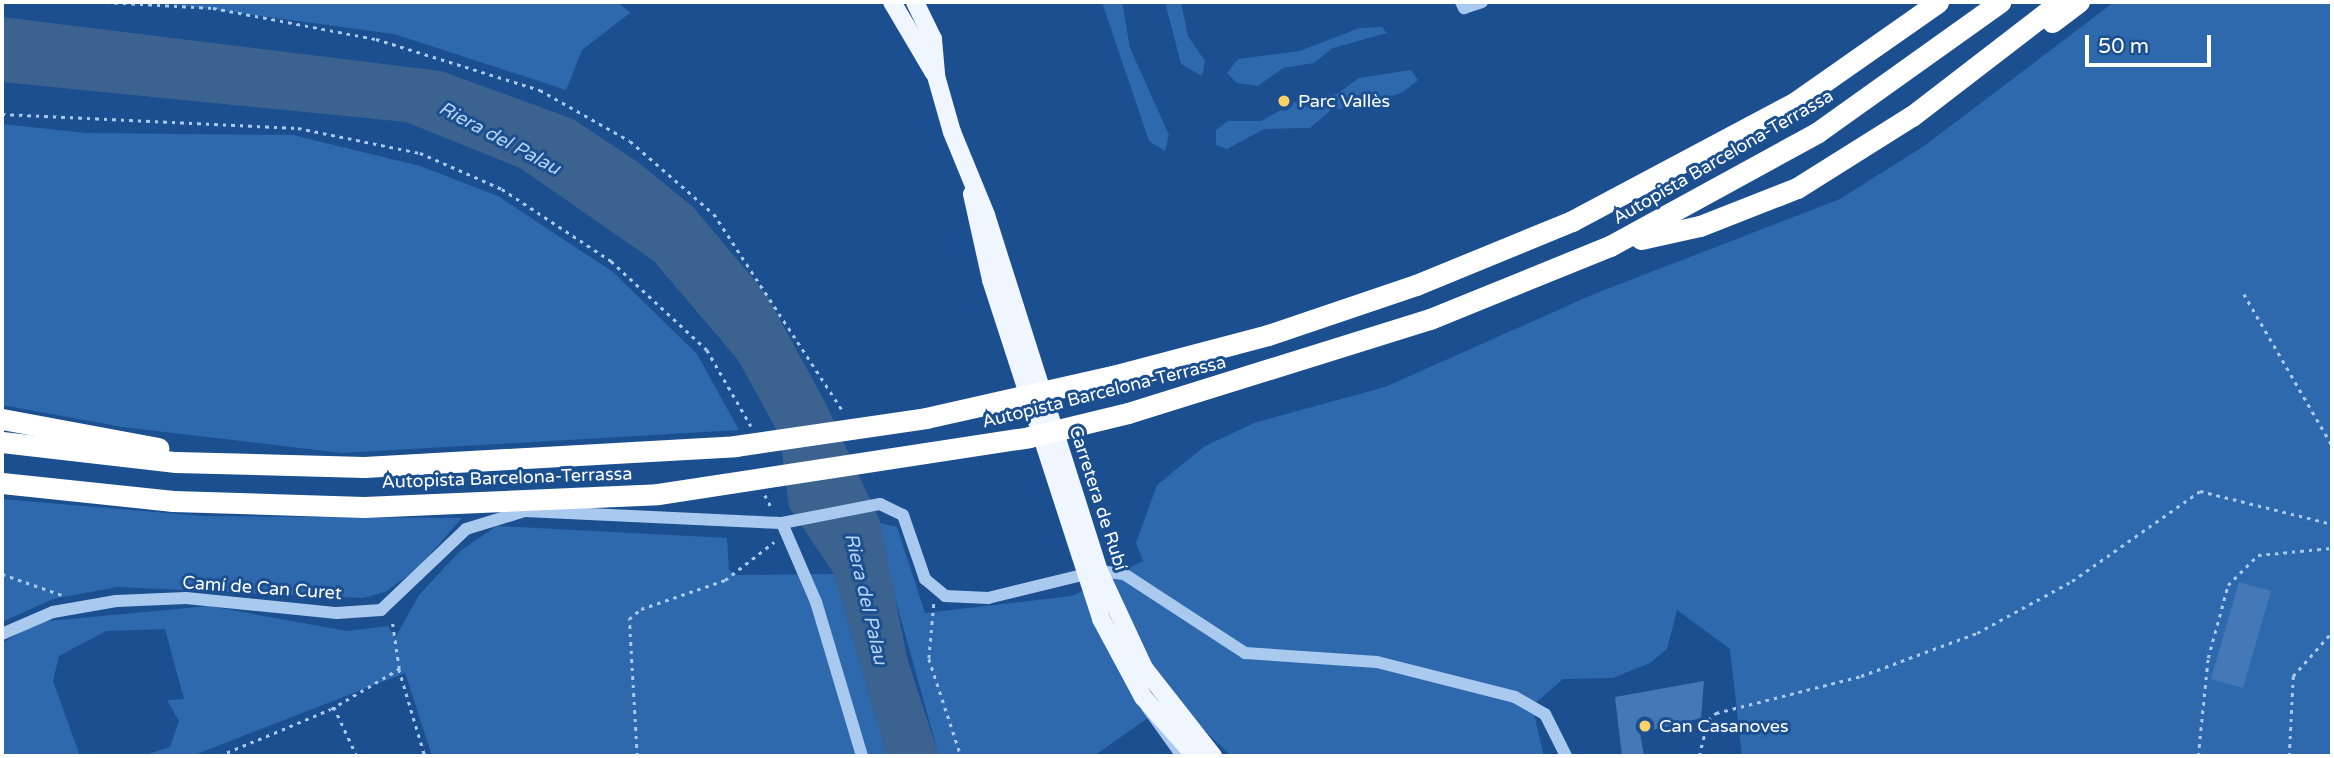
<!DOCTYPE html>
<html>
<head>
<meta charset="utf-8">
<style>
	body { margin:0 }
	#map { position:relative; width:2334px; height:758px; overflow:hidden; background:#1b4f8f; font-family:"Varela Round",sans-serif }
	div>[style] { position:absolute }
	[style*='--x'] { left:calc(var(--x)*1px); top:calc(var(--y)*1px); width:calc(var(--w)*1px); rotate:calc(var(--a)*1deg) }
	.green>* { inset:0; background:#2e69ad }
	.water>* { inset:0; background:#3c6290 }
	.building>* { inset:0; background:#4478b7 }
	.path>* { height:2.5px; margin-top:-1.25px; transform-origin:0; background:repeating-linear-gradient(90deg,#a9c9ee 0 3.5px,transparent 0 8.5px) }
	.minor>* { height:12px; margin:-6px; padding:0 6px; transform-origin:6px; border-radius:6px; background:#a9c9ee }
	.major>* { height:18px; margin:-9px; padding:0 9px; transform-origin:9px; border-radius:9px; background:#f0f6ff }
	.highway>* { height:21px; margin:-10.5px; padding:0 10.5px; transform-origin:10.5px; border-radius:10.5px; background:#fff }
	.highway-bridge>* { height:21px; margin:-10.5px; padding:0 10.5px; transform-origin:10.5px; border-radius:10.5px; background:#fff }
	.dots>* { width:19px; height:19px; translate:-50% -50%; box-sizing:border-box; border:4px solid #1b4f8f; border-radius:50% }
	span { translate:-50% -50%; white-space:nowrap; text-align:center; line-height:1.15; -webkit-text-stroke:6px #1b4f8f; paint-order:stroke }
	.poi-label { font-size:18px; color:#fff }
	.left { translate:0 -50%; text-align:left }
	.street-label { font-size:18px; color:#fff }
	.water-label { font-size:19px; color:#b5d3f5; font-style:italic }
	.frame { position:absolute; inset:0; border:4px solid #fff; pointer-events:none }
	.scale { position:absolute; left:2085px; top:35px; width:126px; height:32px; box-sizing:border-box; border:4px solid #fff; border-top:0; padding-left:9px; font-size:21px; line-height:24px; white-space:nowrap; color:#fff; -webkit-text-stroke:5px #1b4f8f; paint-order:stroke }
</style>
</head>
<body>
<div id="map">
	<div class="green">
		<i style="clip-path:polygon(157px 2px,618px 2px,630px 13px,582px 50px,566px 90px,394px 34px)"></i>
		<i style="clip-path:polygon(1102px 2px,1122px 2px,1130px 48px,1169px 135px,1165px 151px,1149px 141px)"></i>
		<i style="clip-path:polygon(1165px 2px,1181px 2px,1188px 36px,1205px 61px,1202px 76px,1181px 64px)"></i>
		<i style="clip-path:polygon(2114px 2px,2332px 2px,2332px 756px,1742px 756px,1730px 649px,1677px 610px,1667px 649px,1650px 663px,1613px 678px,1563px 679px,1532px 706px,1544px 756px,1231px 756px,1173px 700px,1094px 756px,939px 756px,874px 522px,897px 527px,925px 613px,1072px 596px,1143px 561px,1136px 543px,1157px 485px,1205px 446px,1254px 423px,1385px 387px,1594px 294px,1840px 199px,1924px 146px)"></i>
		<i style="clip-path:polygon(1359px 28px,1382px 27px,1387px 33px,1333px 48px,1314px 63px,1283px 68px,1258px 86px,1237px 83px,1227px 73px,1238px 59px,1300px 51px)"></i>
		<i style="clip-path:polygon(1411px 70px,1418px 80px,1403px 92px,1363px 107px,1332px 109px,1310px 128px,1264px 129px,1227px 149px,1216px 145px,1216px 130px,1228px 121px,1261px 121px,1295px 102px,1337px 94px,1359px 78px)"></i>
		<i style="clip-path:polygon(2px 124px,86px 133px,293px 135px,420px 166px,498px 196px,613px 272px,697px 354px,739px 430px,342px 453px,122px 427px,2px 405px)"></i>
		<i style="clip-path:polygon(2px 499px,202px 516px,462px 518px,416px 570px,385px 592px,363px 598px,117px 587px,53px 599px,2px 622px)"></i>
		<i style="clip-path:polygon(497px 526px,727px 538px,729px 570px,737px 575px,834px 574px,887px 756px,432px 756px,405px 673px,192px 756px,142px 756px,170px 747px,179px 721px,167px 700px,184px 699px,165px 629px,106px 631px,59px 656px,53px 681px,80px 756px,2px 756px,2px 643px,38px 622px,209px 606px,347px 631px,388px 626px,395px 638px,419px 595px,460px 551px)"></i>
	</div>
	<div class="water">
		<i style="clip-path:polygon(2px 17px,441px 71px,573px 119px,639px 163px,693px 207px,766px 294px,825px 402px,880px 521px,907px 658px,939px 756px,887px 756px,834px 574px,789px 507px,780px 436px,738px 360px,654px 261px,520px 168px,406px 122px,2px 82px)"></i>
	</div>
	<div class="building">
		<i style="clip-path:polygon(2239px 582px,2271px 591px,2243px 688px,2211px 679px)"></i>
		<i style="clip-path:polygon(1704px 681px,1701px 718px,1640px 733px,1644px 756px,1622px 756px,1615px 697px)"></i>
	</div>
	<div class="path">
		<i style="--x:106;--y:2;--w:107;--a:3.2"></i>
		<i style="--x:213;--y:8;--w:166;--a:10.8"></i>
		<i style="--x:376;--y:39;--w:172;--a:17.3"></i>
		<i style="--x:540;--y:90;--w:103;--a:29.5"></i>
		<i style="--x:630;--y:141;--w:111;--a:41"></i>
		<i style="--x:714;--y:214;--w:235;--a:56.8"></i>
		<i style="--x:2;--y:114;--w:296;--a:2.7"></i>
		<i style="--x:298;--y:128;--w:125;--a:11.6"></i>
		<i style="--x:420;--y:153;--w:90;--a:23.7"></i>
		<i style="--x:502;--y:189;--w:131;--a:33.4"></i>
		<i style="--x:611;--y:261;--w:131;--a:42.8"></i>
		<i style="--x:707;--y:350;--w:88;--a:59.9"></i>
		<i style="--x:2244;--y:294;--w:175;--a:59.8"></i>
		<i style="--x:765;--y:495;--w:13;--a:63"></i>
		<i style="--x:2;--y:574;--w:64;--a:19.3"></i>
		<i style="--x:934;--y:604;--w:55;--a:95.2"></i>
		<i style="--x:929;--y:659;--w:102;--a:71.7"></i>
		<i style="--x:399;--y:669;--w:91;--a:73.4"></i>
		<i style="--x:334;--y:707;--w:54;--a:64.9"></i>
		<i style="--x:219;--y:756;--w:121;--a:-22.8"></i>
		<i style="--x:331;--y:709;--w:79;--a:-30.5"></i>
		<i style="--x:399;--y:669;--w:49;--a:-98.3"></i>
		<i style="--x:637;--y:756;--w:137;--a:-93.3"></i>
		<i style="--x:629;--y:619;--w:16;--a:-40"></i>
		<i style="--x:641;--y:609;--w:89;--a:-19"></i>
		<i style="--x:725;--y:580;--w:62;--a:-37.8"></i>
		<i style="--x:1699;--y:756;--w:37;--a:-76"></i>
		<i style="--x:1708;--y:720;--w:11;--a:-41"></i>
		<i style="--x:1716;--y:713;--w:150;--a:-14.3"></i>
		<i style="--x:1861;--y:676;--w:124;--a:-20.3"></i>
		<i style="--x:1977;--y:633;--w:108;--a:-28.7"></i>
		<i style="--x:2072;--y:581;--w:156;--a:-35.1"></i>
		<i style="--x:2200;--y:491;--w:136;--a:14"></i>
		<i style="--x:2198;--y:756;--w:99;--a:-84.2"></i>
		<i style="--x:2208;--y:658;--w:76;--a:-74.7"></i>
		<i style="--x:2228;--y:585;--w:42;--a:-45"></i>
		<i style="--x:2258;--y:555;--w:74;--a:-5.4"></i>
		<i style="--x:2289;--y:756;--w:80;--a:-87.1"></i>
		<i style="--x:2293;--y:676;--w:59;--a:-48.4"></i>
	</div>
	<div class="minor">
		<i style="--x:1461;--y:2;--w:7;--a:63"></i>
		<i style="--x:1464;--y:8;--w:19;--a:-18"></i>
		<i style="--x:2;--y:634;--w:56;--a:-23.3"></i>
		<i style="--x:53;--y:612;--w:64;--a:-9.9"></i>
		<i style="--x:116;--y:601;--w:70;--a:-2.5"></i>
		<i style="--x:186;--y:598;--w:152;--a:5.7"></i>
		<i style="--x:337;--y:613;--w:44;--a:-3.9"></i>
		<i style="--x:381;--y:610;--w:117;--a:-43.6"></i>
		<i style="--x:466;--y:529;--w:62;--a:-17"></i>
		<i style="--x:525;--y:511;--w:257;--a:2.7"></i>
		<i style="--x:1147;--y:707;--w:60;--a:54.5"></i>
		<i style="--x:862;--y:756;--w:161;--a:-106.6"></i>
		<i style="--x:816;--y:602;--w:86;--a:-113.3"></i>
		<i style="--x:782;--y:523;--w:100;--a:-11"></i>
		<i style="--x:880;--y:504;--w:25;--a:26"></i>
		<i style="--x:903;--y:515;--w:68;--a:71"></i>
		<i style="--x:925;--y:579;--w:26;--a:40"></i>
		<i style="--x:945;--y:596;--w:43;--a:2.7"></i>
		<i style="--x:988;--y:598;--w:114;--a:-13.7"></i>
		<i style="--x:1099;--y:571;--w:25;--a:7"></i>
		<i style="--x:1124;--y:574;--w:145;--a:33.1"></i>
		<i style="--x:1245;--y:653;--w:132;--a:3.9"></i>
		<i style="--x:1377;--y:662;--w:142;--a:14.2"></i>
		<i style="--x:1515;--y:697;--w:34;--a:30"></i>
		<i style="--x:1545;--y:714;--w:47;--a:63.4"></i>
	</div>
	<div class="major">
		<i style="--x:892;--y:2;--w:82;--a:59.4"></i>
		<i style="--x:915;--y:2;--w:41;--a:64.1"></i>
		<i style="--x:933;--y:39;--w:37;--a:85"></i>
		<i style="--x:936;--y:76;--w:58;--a:74.1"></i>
		<i style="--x:952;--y:132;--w:90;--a:67.7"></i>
		<i style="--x:986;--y:215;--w:374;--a:72.4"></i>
		<i style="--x:1099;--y:571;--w:107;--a:65.1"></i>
		<i style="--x:1144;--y:668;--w:112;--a:51.9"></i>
		<i style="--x:972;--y:194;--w:88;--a:77.5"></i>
		<i style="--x:991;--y:280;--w:356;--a:72"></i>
		<i style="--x:1101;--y:619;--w:89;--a:61.7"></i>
		<i style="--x:1143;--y:697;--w:79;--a:48.6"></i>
	</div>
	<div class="highway">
		<i style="--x:2052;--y:22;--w:34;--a:-37"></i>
		<i style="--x:1641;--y:239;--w:60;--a:-12.4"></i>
		<i style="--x:1700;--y:226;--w:104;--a:-21.4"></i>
		<i style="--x:1797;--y:188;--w:136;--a:-32.1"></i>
		<i style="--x:1912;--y:116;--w:187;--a:-37.6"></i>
		<i style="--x:1113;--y:376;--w:160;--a:-14.8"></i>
		<i style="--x:1268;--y:335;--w:156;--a:-18.7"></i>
		<i style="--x:1416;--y:285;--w:169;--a:-22.3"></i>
		<i style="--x:1572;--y:221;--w:251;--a:-28"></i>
		<i style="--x:1794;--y:103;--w:176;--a:-35"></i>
		<i style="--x:1128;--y:413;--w:316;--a:-17.3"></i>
		<i style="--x:1430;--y:319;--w:194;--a:-22.1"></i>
		<i style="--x:1610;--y:246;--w:237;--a:-28.7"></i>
		<i style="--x:1818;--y:132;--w:224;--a:-35.5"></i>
		<i style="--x:2;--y:419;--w:159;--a:10.5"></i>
		<i style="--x:2;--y:442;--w:175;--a:6.6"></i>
		<i style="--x:176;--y:462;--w:188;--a:1.5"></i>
		<i style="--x:2;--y:483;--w:172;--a:6"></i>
		<i style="--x:173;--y:501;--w:191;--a:1.8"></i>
	</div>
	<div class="highway-bridge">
		<i style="--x:364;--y:467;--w:372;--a:-3.2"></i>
		<i style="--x:735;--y:446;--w:193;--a:-8.3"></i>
		<i style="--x:926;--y:418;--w:192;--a:-12.7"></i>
		<i style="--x:364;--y:507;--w:294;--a:-2.5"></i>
		<i style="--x:658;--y:494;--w:375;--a:-8.7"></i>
		<i style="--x:1029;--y:437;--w:102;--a:-13.6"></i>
	</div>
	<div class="dots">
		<i style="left:1284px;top:101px;background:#ffd166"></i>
		<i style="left:1645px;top:726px;background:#ffd166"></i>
	</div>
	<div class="poi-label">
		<span class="left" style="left:1298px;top:101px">Parc Vallès</span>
		<span class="left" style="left:1659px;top:726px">Can Casanoves</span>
	</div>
	<div class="street-label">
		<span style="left:1723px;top:157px;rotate:-30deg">Autopista Barcelona-Terrassa</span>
		<span style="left:1104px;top:392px;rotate:-14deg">Autopista Barcelona-Terrassa</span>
		<span style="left:507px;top:478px;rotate:-2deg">Autopista Barcelona-Terrassa</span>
		<span style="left:1098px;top:498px;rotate:72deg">Carretera de Rubí</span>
		<span style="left:262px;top:588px;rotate:4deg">Camí de Can Curet</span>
	</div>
	<div class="water-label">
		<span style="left:499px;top:139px;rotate:28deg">Riera del Palau</span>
		<span style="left:865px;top:599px;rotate:77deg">Riera del Palau</span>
	</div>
	<div class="frame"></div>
	<div class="scale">50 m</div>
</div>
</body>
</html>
